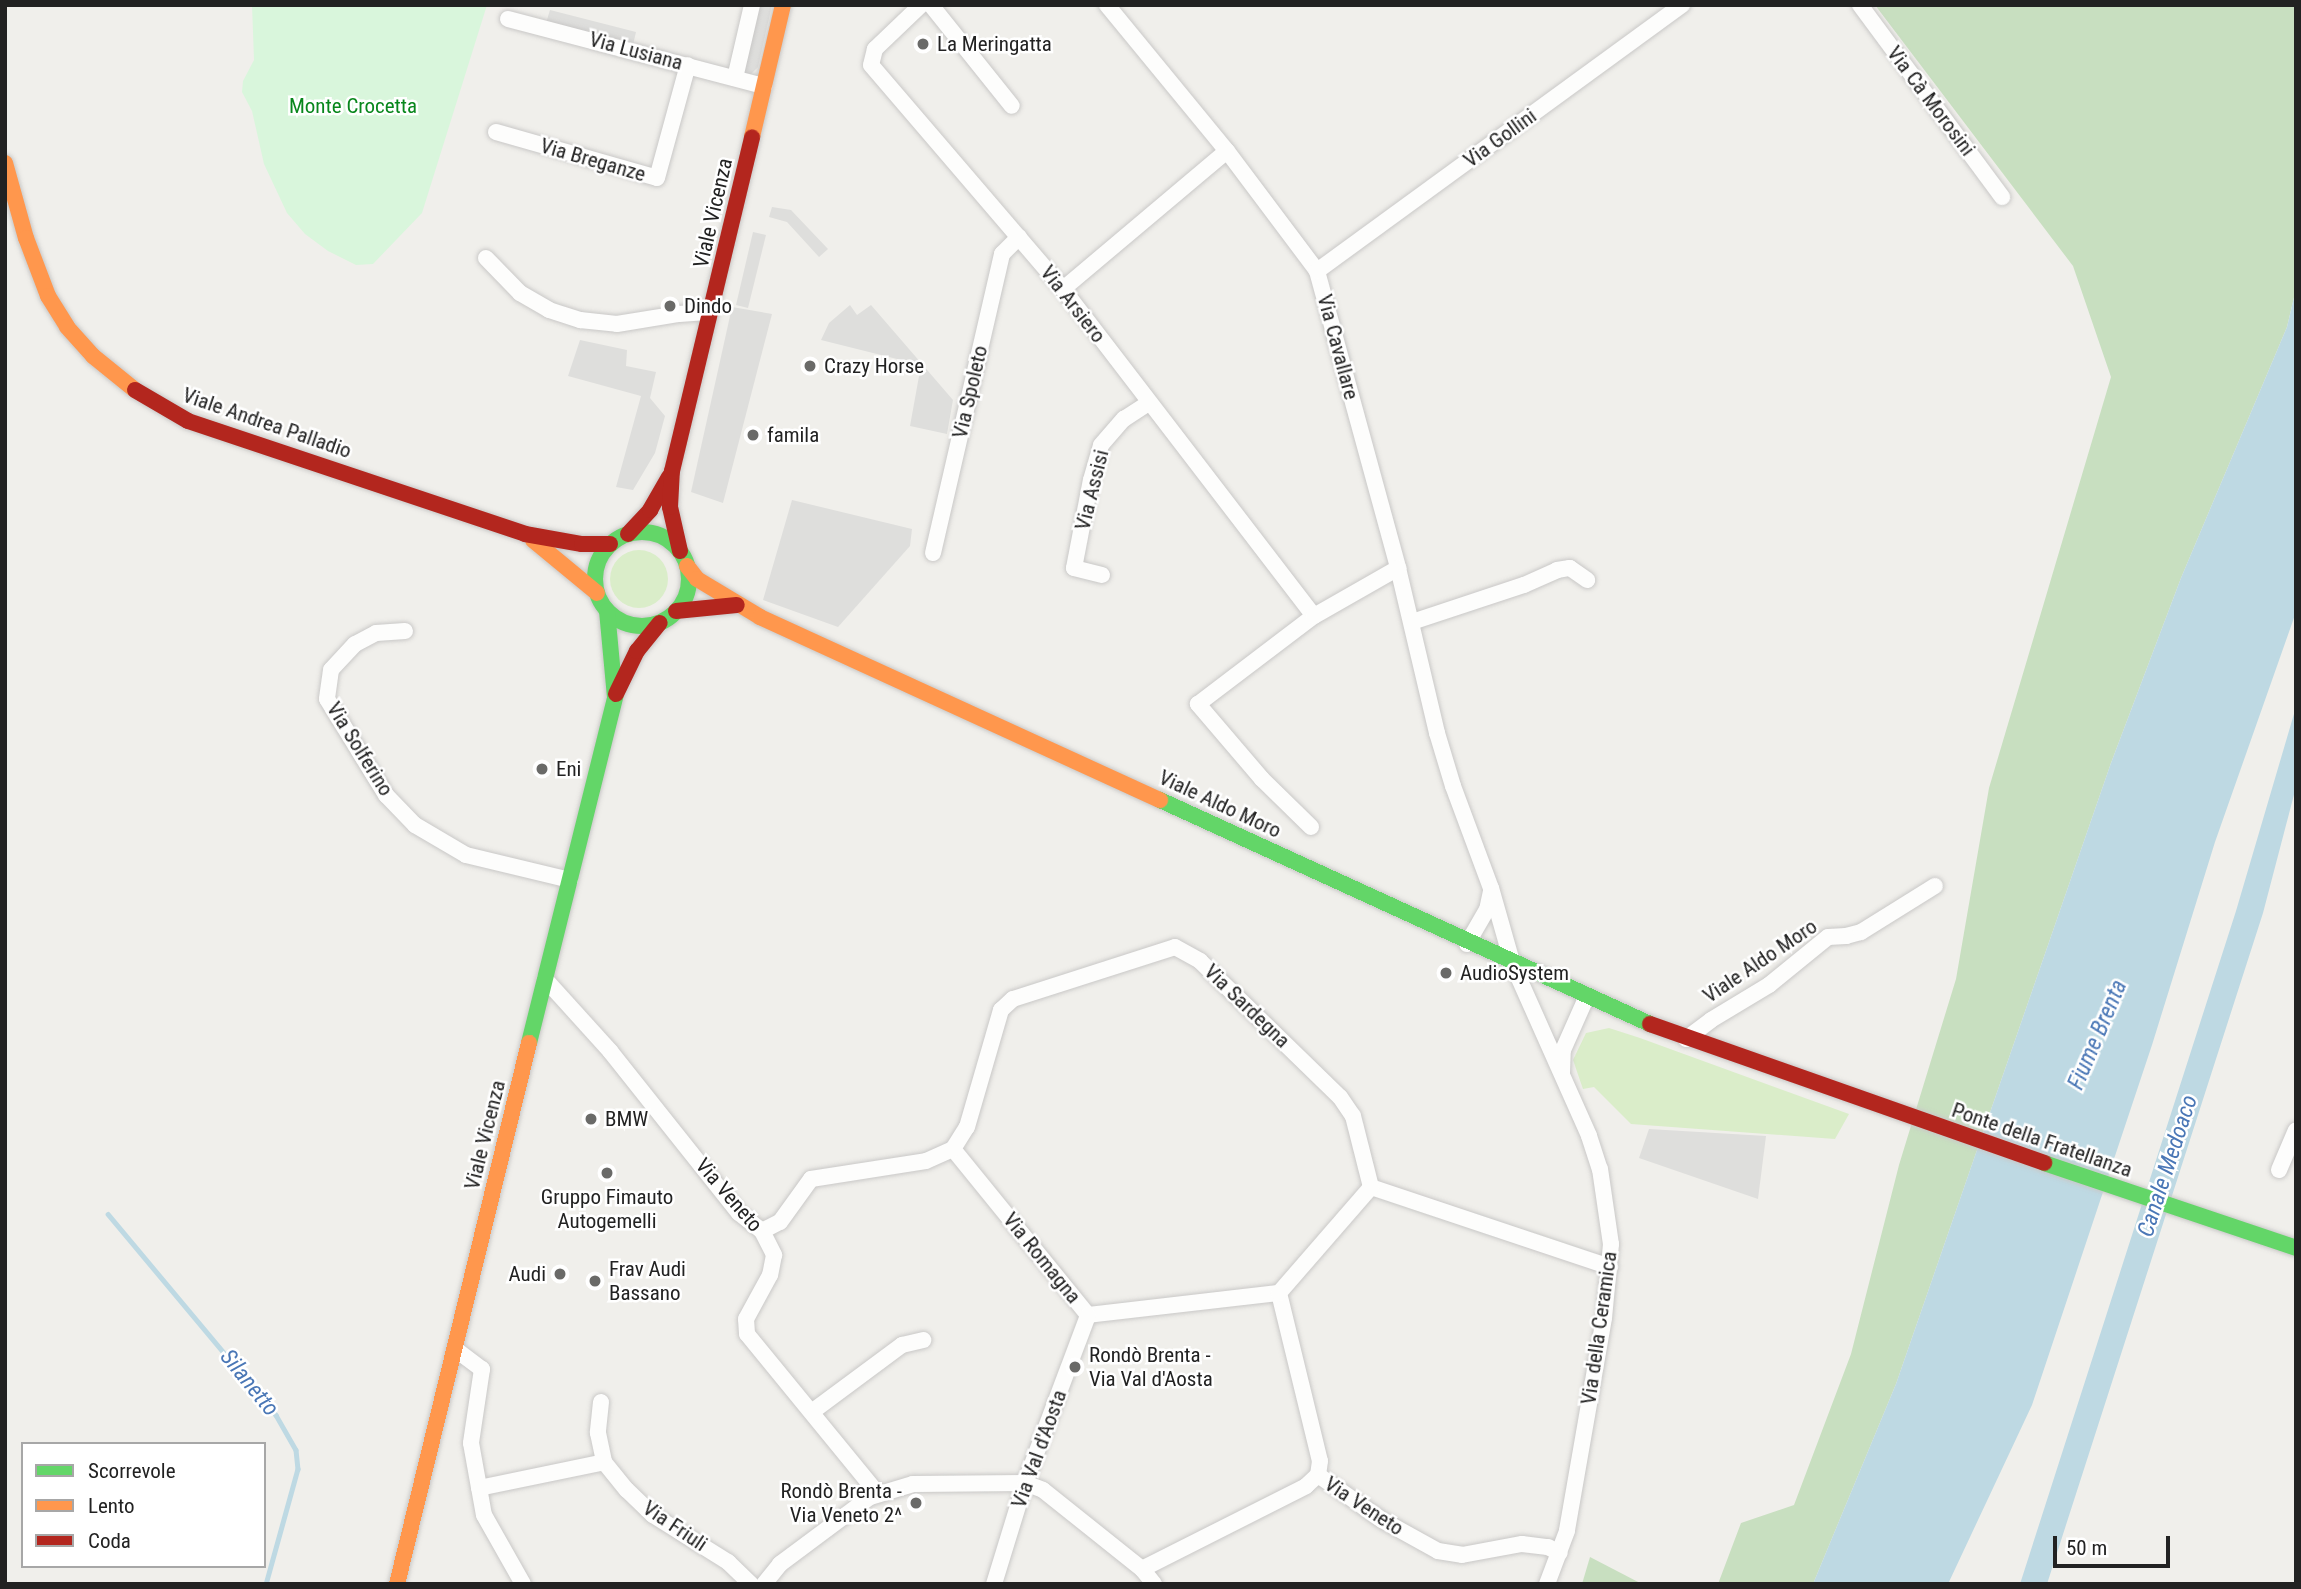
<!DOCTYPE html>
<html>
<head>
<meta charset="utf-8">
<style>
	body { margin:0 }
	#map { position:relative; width:2301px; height:1589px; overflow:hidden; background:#f0efeb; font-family:"Roboto Condensed",sans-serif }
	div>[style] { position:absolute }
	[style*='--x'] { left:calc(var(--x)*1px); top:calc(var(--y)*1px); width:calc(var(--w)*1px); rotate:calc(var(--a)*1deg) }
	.religious>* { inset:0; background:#dededc }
	.grass>* { inset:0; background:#daedc9 }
	.round { border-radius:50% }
	.forest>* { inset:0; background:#c8dfc0 }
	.park>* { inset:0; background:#d9f6dc }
	.water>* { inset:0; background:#bed9e3 }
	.stream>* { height:4.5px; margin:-2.25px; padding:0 2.25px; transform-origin:2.25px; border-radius:2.25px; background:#bed9e3 }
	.roads { filter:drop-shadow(0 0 2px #c9c8c7) drop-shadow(0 0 2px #c9c8c7) }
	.street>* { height:16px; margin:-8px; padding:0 8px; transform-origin:8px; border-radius:8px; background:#fdfdfc }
	.fast>* { height:16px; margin:-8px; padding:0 8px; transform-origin:8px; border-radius:8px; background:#63d668 }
	.fast>.ring { margin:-8px; padding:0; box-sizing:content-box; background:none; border:16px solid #63d668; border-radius:50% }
	.slow>* { height:16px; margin:-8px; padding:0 8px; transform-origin:8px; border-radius:8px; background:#ff974d }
	.jam>* { height:16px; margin:-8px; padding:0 8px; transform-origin:8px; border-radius:8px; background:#b3261e }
	.dots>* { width:19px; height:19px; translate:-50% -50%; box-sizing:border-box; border:4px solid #fff; border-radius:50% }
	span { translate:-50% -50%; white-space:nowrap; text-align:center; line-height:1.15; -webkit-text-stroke:5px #fff; paint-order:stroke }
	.poi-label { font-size:21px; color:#222 }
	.left { translate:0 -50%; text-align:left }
	.right { translate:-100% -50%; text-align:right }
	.street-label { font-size:21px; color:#222 }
	.park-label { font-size:21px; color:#09871d }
	.water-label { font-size:23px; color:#4a77b6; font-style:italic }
	.frame { position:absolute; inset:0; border:7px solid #222; pointer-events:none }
	.legend { position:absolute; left:21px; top:1442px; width:245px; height:126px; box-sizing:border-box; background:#fff; border:2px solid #a7a7a7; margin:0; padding:9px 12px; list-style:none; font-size:21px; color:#222 }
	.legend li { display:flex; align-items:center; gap:14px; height:35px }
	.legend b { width:35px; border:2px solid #a7a7a7 }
	.scale { position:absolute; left:2053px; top:1536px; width:117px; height:32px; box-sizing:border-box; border:4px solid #222; border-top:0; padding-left:9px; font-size:21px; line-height:24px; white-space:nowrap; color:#222; -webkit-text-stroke:5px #fff; paint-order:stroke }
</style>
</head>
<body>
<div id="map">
	<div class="religious">
		<i style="clip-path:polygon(758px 5px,772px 5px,758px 67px,750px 75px,741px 73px)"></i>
		<i style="clip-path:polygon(550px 10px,636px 32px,633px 45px,546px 23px)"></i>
		<i style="clip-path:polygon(772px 207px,791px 210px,828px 249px,819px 257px,787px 222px,769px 217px)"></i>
		<i style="clip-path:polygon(753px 232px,766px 235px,748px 308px,736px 305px)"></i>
		<i style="clip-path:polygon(850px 305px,857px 315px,871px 305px,953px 400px,947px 434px,910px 426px,921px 365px,821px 340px,829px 323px)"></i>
		<i style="clip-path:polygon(732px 307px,772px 314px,723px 503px,691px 492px)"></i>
		<i style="clip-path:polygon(580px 340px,627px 350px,626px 366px,656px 372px,650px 398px,665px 416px,655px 453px,633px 490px,616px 487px,641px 396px,568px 376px)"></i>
		<i style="clip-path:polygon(792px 500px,912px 529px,910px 546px,838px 627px,763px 600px)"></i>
		<i style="clip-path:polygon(1649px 1129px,1766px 1136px,1758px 1199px,1639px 1158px)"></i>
	</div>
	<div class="grass">
		<i class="round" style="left:610px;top:550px;width:58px;height:58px"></i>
		<i style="clip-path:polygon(1609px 1028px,1640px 1038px,1849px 1114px,1835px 1139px,1631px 1124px,1594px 1087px,1583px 1089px,1573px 1060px,1586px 1033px)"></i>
	</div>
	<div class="forest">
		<i style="clip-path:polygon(1875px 5px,2296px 5px,2296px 289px,2287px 327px,2181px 578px,2111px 763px,1896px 1384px,1813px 1584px,1718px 1584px,1741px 1523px,1794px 1505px,1851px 1354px,1899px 1165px,1956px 979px,1989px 788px,2111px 377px,2073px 266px)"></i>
		<i style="clip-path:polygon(1590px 1557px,1642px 1584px,1582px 1584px)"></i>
	</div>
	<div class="park">
		<i style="clip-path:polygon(252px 5px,487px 5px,422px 213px,373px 264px,356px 265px,328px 251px,305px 234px,287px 213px,264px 164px,252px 111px,242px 92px,243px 81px,254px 60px)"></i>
	</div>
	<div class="water">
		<i style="clip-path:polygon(2296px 289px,2296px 612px,2215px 842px,2152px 1045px,2032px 1405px,1948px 1584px,1813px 1584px,1896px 1384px,2111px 763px,2181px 578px,2287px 327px)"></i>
		<i style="clip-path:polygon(2296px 707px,2296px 787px,2263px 913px,2047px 1584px,2020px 1584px,2236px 911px)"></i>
	</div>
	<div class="stream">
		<i style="--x:108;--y:1214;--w:262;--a:50.1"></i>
		<i style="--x:276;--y:1415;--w:40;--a:60.3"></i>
		<i style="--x:296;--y:1450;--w:19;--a:84"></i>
		<i style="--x:298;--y:1469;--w:119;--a:105.5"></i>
	</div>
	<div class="roads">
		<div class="street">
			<i style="--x:921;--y:5;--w:64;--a:136.3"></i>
			<i style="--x:875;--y:49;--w:16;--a:104"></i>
			<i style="--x:871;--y:65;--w:295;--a:49.4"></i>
			<i style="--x:1063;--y:289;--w:412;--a:52.5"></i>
			<i style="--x:931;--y:5;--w:129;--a:51.3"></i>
			<i style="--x:1107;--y:5;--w:189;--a:50.6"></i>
			<i style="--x:1227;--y:151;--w:150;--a:53.1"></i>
			<i style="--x:1317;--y:271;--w:308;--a:74.7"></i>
			<i style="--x:1398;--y:568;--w:170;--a:76.7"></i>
			<i style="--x:1437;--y:733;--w:55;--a:73.2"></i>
			<i style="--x:1453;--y:786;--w:109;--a:69.6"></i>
			<i style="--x:1491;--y:888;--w:80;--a:74.1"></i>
			<i style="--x:1513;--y:965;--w:187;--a:66"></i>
			<i style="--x:1589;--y:1136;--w:35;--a:72"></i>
			<i style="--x:1600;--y:1169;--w:76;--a:81.7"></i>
			<i style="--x:1611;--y:1244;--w:74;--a:95.4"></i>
			<i style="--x:1604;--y:1318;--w:216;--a:99.9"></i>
			<i style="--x:1567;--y:1531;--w:57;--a:110.7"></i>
			<i style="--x:1860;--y:5;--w:239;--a:53.5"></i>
			<i style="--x:508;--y:19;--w:265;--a:14.7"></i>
			<i style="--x:735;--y:78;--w:75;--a:-76.9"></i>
			<i style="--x:496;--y:132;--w:167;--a:15.9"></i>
			<i style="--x:657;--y:178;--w:117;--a:-74.7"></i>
			<i style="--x:486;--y:258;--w:49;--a:45.8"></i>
			<i style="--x:520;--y:293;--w:34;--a:30"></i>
			<i style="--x:549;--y:310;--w:33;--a:18"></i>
			<i style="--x:580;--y:320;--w:37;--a:6"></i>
			<i style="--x:617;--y:324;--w:63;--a:-9.2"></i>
			<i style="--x:679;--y:314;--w:32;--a:-4"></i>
			<i style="--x:1317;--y:271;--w:452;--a:-36.1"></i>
			<i style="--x:1063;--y:289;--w:214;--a:-40.1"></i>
			<i style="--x:933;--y:553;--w:307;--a:-77"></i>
			<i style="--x:1002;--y:254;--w:24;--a:-45"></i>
			<i style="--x:1102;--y:575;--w:29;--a:-166"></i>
			<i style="--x:1074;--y:568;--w:90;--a:-79.1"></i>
			<i style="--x:1091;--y:480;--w:36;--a:-74"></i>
			<i style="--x:1101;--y:445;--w:35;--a:-49"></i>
			<i style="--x:1124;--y:419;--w:30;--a:-33"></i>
			<i style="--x:1412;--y:622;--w:118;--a:-18.3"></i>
			<i style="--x:1524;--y:585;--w:36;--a:-24"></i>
			<i style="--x:1557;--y:570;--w:13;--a:-9"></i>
			<i style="--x:1570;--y:568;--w:21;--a:35"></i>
			<i style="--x:405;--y:631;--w:29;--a:176"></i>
			<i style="--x:376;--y:633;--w:24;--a:152"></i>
			<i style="--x:355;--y:644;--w:35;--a:133"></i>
			<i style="--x:331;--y:670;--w:29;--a:98"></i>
			<i style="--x:327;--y:699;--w:113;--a:58.4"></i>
			<i style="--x:386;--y:795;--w:42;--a:46"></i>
			<i style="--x:415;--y:825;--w:59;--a:30.5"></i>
			<i style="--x:466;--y:855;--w:107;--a:13.5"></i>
			<i style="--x:1311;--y:827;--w:69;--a:-135.6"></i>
			<i style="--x:1262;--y:779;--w:99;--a:-130.5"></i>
			<i style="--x:1198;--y:704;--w:146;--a:-37.2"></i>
			<i style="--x:1314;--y:616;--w:97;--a:-29.7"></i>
			<i style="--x:1467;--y:944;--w:39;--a:-60"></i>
			<i style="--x:1487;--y:910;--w:19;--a:-78"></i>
			<i style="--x:545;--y:979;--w:97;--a:47.9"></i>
			<i style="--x:610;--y:1051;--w:207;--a:51.5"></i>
			<i style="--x:739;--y:1213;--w:29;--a:38"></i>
			<i style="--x:762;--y:1231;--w:27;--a:63"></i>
			<i style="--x:774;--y:1255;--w:20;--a:101"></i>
			<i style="--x:770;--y:1275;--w:50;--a:118.6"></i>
			<i style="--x:746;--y:1319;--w:15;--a:86"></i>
			<i style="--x:747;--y:1334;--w:207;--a:50.7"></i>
			<i style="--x:1686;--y:1039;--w:31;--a:-37"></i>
			<i style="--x:1711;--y:1020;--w:68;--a:-31.1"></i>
			<i style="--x:1769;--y:985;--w:76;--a:-39.1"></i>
			<i style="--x:1828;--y:937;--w:18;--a:-3"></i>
			<i style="--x:1846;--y:936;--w:16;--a:-15"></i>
			<i style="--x:1861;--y:932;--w:87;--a:-31.9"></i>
			<i style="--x:1562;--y:1073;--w:23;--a:-88"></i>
			<i style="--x:1563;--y:1050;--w:57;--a:-66.1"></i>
			<i style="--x:953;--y:1149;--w:214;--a:50.9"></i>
			<i style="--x:2279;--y:1170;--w:43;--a:-67"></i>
			<i style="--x:1371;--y:1187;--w:252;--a:18.5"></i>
			<i style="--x:762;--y:1231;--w:20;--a:-27"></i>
			<i style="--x:780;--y:1222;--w:53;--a:-54.2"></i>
			<i style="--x:811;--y:1179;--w:116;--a:-8.9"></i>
			<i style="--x:926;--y:1161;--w:30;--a:-24"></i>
			<i style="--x:953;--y:1149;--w:26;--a:-58"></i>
			<i style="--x:967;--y:1127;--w:122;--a:-73.8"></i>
			<i style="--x:1001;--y:1010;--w:16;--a:-43"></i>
			<i style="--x:1013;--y:999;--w:170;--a:-17.8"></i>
			<i style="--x:1175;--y:947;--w:29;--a:29"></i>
			<i style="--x:1200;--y:961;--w:195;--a:44.2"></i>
			<i style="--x:1340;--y:1097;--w:23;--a:56"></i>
			<i style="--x:1353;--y:1116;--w:73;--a:75.8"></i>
			<i style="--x:1279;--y:1293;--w:173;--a:76.3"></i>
			<i style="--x:1320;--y:1461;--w:14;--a:98"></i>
			<i style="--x:1088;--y:1315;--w:192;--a:-6.6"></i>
			<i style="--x:1279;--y:1293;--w:140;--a:-49"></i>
			<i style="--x:455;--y:1349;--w:34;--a:37"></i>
			<i style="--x:482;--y:1369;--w:75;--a:98.5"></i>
			<i style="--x:471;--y:1443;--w:73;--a:79.8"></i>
			<i style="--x:484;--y:1515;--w:79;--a:60.5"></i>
			<i style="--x:601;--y:1402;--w:31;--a:96"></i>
			<i style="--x:598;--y:1433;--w:30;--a:78"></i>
			<i style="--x:604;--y:1462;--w:36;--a:51"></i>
			<i style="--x:627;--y:1490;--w:36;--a:44"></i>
			<i style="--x:653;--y:1515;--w:89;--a:32.1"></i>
			<i style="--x:728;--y:1562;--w:32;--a:44"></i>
			<i style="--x:813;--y:1411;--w:111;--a:-36.6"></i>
			<i style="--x:902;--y:1345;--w:22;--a:-13"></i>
			<i style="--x:1318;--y:1475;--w:78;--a:35.1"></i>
			<i style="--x:1382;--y:1520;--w:64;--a:29"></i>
			<i style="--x:1438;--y:1551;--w:24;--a:9"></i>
			<i style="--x:1462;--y:1555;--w:61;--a:-10.4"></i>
			<i style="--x:1522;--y:1544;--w:26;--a:7"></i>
			<i style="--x:1548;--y:1547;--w:13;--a:27"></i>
			<i style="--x:479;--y:1488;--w:128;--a:-11.7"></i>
			<i style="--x:1142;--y:1569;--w:184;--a:-26.8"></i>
			<i style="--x:1306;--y:1486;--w:16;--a:-43"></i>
			<i style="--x:764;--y:1584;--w:26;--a:-51"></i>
			<i style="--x:780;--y:1564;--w:112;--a:-36.7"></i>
			<i style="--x:870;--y:1497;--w:45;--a:-16.8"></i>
			<i style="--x:913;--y:1484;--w:112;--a:-0.5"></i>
			<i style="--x:1025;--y:1483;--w:19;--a:21"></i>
			<i style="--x:1043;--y:1490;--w:127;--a:38.6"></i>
			<i style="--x:1142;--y:1569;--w:19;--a:51"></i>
			<i style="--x:994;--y:1584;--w:106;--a:-72.9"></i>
			<i style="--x:1025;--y:1483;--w:179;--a:-69.4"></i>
		</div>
		<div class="fast">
			<i class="ring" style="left:595px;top:532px;width:78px;height:78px"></i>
			<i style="--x:1160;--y:800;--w:539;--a:24.57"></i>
			<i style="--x:529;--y:1043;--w:357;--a:-76"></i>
			<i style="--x:615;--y:697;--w:86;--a:-95.3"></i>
			<i style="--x:2044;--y:1163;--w:266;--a:18.6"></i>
		</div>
		<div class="slow">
			<i style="--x:752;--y:137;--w:136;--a:-76.8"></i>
			<i style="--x:5;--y:163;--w:78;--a:74.4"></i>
			<i style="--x:26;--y:238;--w:62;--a:69.2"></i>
			<i style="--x:48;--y:296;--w:36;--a:58"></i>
			<i style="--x:67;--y:327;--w:39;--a:48"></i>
			<i style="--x:93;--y:356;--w:54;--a:39"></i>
			<i style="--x:533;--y:540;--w:83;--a:39.6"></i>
			<i style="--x:687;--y:566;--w:16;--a:52"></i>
			<i style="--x:697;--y:579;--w:74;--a:31.1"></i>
			<i style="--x:760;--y:617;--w:440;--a:24.6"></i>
			<i style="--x:397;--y:1584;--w:557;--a:-76.29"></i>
		</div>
		<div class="jam">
			<i style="--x:135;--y:390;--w:61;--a:30.3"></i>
			<i style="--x:188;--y:421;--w:355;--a:18.5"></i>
			<i style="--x:525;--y:534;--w:58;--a:10"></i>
			<i style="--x:582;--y:544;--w:28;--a:0"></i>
			<i style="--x:628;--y:534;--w:33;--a:-47"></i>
			<i style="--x:650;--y:510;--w:38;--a:-60"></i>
			<i style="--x:680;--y:551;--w:45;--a:-102.8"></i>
			<i style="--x:670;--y:507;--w:36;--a:-87"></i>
			<i style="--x:672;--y:471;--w:343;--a:-76.5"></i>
			<i style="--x:676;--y:611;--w:61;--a:-5.6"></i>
			<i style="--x:616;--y:694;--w:48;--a:-64"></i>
			<i style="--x:637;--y:651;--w:36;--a:-51"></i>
			<i style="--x:1650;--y:1024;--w:418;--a:19.4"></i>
		</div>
	</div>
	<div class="dots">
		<i style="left:923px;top:44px;background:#6a6a68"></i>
		<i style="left:670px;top:306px;background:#6a6a68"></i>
		<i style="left:810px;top:366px;background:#6a6a68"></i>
		<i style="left:753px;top:435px;background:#6a6a68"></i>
		<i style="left:542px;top:769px;background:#6a6a68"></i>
		<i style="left:1446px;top:973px;background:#6a6a68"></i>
		<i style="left:591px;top:1119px;background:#6a6a68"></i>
		<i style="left:607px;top:1173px;background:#6a6a68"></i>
		<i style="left:560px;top:1274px;background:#6a6a68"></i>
		<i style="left:595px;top:1281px;background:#6a6a68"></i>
		<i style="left:1075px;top:1367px;background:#6a6a68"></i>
		<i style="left:916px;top:1503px;background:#6a6a68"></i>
	</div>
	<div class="poi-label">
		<span class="left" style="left:937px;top:44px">La Meringatta</span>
		<span class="left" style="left:684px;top:306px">Dindo</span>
		<span class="left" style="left:824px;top:366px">Crazy Horse</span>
		<span class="left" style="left:767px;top:435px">famila</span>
		<span class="left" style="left:556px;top:769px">Eni</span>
		<span class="left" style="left:1460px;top:973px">AudioSystem</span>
		<span class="left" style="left:605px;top:1119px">BMW</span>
		<span style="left:607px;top:1209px">Gruppo Fimauto<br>Autogemelli</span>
		<span class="left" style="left:609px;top:1281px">Frav Audi<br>Bassano</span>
		<span class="right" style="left:546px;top:1274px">Audi</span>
		<span class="left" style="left:1089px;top:1367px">Rondò Brenta -<br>Via Val d'Aosta</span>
		<span class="right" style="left:902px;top:1503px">Rondò Brenta -<br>Via Veneto 2^</span>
	</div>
	<div class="street-label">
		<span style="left:636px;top:51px;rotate:15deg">Via Lusiana</span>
		<span style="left:1931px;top:101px;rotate:53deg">Via Cà Morosini</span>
		<span style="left:1500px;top:138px;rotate:-36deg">Via Gollini</span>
		<span style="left:593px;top:160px;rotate:16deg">Via Breganze</span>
		<span style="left:713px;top:213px;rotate:-77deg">Viale Vicenza</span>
		<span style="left:1073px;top:304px;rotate:52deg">Via Arsiero</span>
		<span style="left:1338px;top:347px;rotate:75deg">Via Cavallare</span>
		<span style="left:970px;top:392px;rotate:-77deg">Via Spoleto</span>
		<span style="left:267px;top:423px;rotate:19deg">Viale Andrea Palladio</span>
		<span style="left:1092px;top:490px;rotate:-76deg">Via Assisi</span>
		<span style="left:360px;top:749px;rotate:58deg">Via Solferino</span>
		<span style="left:1220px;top:804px;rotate:25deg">Viale Aldo Moro</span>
		<span style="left:1760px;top:961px;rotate:-34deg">Viale Aldo Moro</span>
		<span style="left:1247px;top:1006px;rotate:44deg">Via Sardegna</span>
		<span style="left:485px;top:1135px;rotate:-76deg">Viale Vicenza</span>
		<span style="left:2042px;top:1140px;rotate:19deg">Ponte della Fratellanza</span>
		<span style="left:729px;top:1195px;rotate:49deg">Via Veneto</span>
		<span style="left:1042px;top:1258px;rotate:51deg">Via Romagna</span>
		<span style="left:1599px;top:1328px;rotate:-82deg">Via della Ceramica</span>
		<span style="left:1039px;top:1449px;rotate:-70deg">Via Val d'Aosta</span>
		<span style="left:1364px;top:1506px;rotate:33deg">Via Veneto</span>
		<span style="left:675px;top:1526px;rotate:34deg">Via Friuli</span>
	</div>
	<div class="park-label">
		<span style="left:353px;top:106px">Monte Crocetta</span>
	</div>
	<div class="water-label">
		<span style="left:2098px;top:1035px;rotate:-67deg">Fiume Brenta</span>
		<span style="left:2168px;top:1166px;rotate:-72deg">Canale Medoaco</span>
		<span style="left:249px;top:1383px;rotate:51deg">Silanetto</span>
	</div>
	<div class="frame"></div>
	<ul class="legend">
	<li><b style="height:9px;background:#63d668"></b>Scorrevole</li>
	<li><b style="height:9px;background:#ff974d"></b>Lento</li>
	<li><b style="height:9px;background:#b3261e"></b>Coda</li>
	</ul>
	<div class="scale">50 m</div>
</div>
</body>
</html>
